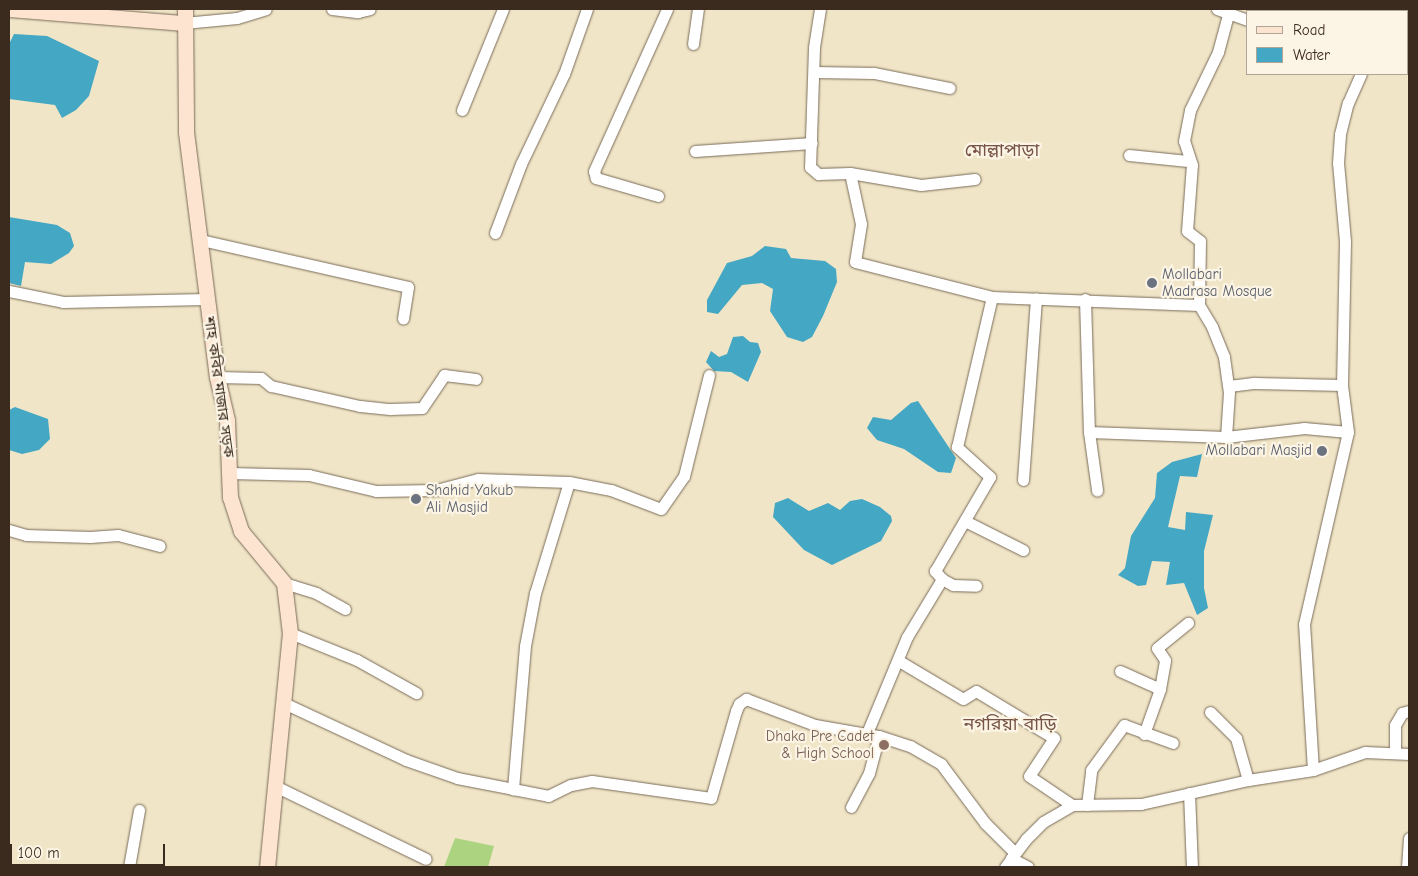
<!DOCTYPE html>
<html>
<head>
<meta charset="utf-8">
<style>
	body { margin:0 }
	#map { position:relative; width:1418px; height:876px; overflow:hidden; background:#f0e5c7; font-family:"Comic Neue","Noto Sans Bengali",sans-serif }
	div>[style] { position:absolute }
	[style*='--x'] { left:calc(var(--x)*1px); top:calc(var(--y)*1px); width:calc(var(--w)*1px); rotate:calc(var(--a)*1deg) }
	.green>* { inset:0; background:#acd480 }
	.water>* { inset:0; background:#44a7c3 }
	.roads { filter:drop-shadow(0 0 1px #7a6b59) drop-shadow(0 0 1px #7a6b59) }
	.street>* { height:11px; margin:-5.5px; padding:0 5.5px; transform-origin:5.5px; border-radius:5.5px; background:#fff }
	.secondary>* { height:15px; margin:-7.5px; padding:0 7.5px; transform-origin:7.5px; border-radius:7.5px; background:#fde4d1 }
	.dots>* { width:14px; height:14px; translate:-50% -50%; box-sizing:border-box; border:2px solid #fcf5e5; border-radius:50% }
	span { translate:-50% -50%; white-space:nowrap; text-align:center; line-height:1.15; -webkit-text-stroke:4.5px #fcf5e5; paint-order:stroke }
	.worship-label { font-size:15px; color:#5b616d }
	.left { translate:0 -50%; text-align:left }
	.right { translate:-100% -50%; text-align:right }
	.street-label { font-size:15px; color:#3b2a1e }
	.education-label { font-size:15px; color:#785e54 }
	.quarter-label { font-size:18px; color:#765344 }
	.frame { position:absolute; inset:0; border:10px solid #3b2a1e; pointer-events:none }
	.legend { position:absolute; left:1246px; top:10px; width:162px; height:65px; box-sizing:border-box; background:#fcf5e5; border:1px solid #afa495; margin:0; padding:6px 9px; list-style:none; font-size:15px; color:#3b2a1e }
	.legend li { display:flex; align-items:center; gap:10px; height:25px }
	.legend b { width:25px; border:1px solid #afa495 }
	.scale { position:absolute; left:10px; top:844px; width:155px; height:22px; box-sizing:border-box; border:2px solid #3b2a1e; border-top:0; padding-left:6px; font-size:15px; line-height:18px; white-space:nowrap; color:#3b2a1e; -webkit-text-stroke:4px #fcf5e5; paint-order:stroke }
</style>
</head>
<body>
<div id="map">
	<div class="green">
		<i style="clip-path:polygon(455px 838px,494px 846px,488px 867px,444px 867px)"></i>
	</div>
	<div class="water">
		<i style="clip-path:polygon(14px 34px,47px 36px,99px 61px,89px 96px,76px 110px,62px 118px,55px 105px,9px 99px,9px 44px)"></i>
		<i style="clip-path:polygon(9px 217px,57px 225px,70px 233px,74px 246px,69px 253px,51px 264px,25px 262px,21px 286px,9px 283px)"></i>
		<i style="clip-path:polygon(765px 246px,786px 249px,791px 258px,825px 261px,836px 269px,837px 282px,823px 316px,812px 337px,803px 342px,787px 337px,770px 311px,773px 289px,762px 283px,742px 285px,718px 314px,707px 312px,707px 300px,727px 263px,752px 256px)"></i>
		<i style="clip-path:polygon(743px 336px,750px 342px,758px 343px,761px 352px,748px 382px,731px 372px,714px 371px,706px 362px,711px 351px,719px 357px,727px 354px,733px 337px)"></i>
		<i style="clip-path:polygon(918px 401px,956px 458px,951px 473px,938px 472px,904px 449px,877px 440px,867px 428px,873px 417px,891px 420px,911px 403px)"></i>
		<i style="clip-path:polygon(15px 407px,48px 419px,50px 439px,39px 450px,22px 454px,9px 450px,9px 410px)"></i>
		<i style="clip-path:polygon(1202px 454px,1197px 477px,1180px 476px,1168px 527px,1185px 530px,1186px 512px,1213px 515px,1204px 551px,1204px 588px,1208px 608px,1197px 615px,1184px 583px,1166px 585px,1170px 562px,1152px 561px,1146px 585px,1138px 586px,1118px 575px,1125px 568px,1131px 536px,1155px 498px,1157px 473px,1172px 462px)"></i>
		<i style="clip-path:polygon(788px 498px,809px 511px,828px 503px,840px 510px,850px 501px,862px 499px,880px 507px,891px 516px,892px 521px,881px 541px,832px 565px,804px 550px,773px 517px,775px 503px)"></i>
	</div>
	<div class="roads">
		<div class="street">
			<i style="--x:332;--y:9;--w:26;--a:7"></i>
			<i style="--x:358;--y:12;--w:12;--a:-14"></i>
			<i style="--x:820;--y:9;--w:39;--a:99"></i>
			<i style="--x:814;--y:48;--w:119;--a:91.9"></i>
			<i style="--x:810;--y:167;--w:11;--a:41"></i>
			<i style="--x:818;--y:174;--w:32;--a:-2"></i>
			<i style="--x:850;--y:173;--w:52;--a:77.8"></i>
			<i style="--x:861;--y:224;--w:38;--a:99"></i>
			<i style="--x:855;--y:262;--w:141;--a:14.3"></i>
			<i style="--x:992;--y:297;--w:207;--a:2.2"></i>
			<i style="--x:1199;--y:305;--w:64;--a:-89.1"></i>
			<i style="--x:1200;--y:241;--w:16;--a:-142"></i>
			<i style="--x:1187;--y:231;--w:66;--a:-85.7"></i>
			<i style="--x:1192;--y:165;--w:25;--a:-108"></i>
			<i style="--x:1184;--y:141;--w:32;--a:-79"></i>
			<i style="--x:1190;--y:110;--w:64;--a:-64.2"></i>
			<i style="--x:1218;--y:52;--w:39;--a:-75"></i>
			<i style="--x:1217;--y:9;--w:32;--a:20"></i>
			<i style="--x:184;--y:23;--w:53;--a:-5.4"></i>
			<i style="--x:237;--y:18;--w:30;--a:-17"></i>
			<i style="--x:1407;--y:42;--w:2;--a:0"></i>
			<i style="--x:693;--y:44;--w:35;--a:-82"></i>
			<i style="--x:815;--y:72;--w:59;--a:1"></i>
			<i style="--x:874;--y:73;--w:77;--a:11.2"></i>
			<i style="--x:462;--y:110;--w:109;--a:-67.9"></i>
			<i style="--x:695;--y:151;--w:117;--a:-3.9"></i>
			<i style="--x:1129;--y:155;--w:59;--a:5.8"></i>
			<i style="--x:850;--y:173;--w:72;--a:9.6"></i>
			<i style="--x:921;--y:185;--w:54;--a:-6.3"></i>
			<i style="--x:658;--y:196;--w:65;--a:-163.8"></i>
			<i style="--x:596;--y:178;--w:7;--a:-106"></i>
			<i style="--x:594;--y:171;--w:178;--a:-65.7"></i>
			<i style="--x:495;--y:233;--w:74;--a:-69.4"></i>
			<i style="--x:521;--y:164;--w:100;--a:-64.5"></i>
			<i style="--x:564;--y:74;--w:69;--a:-70.5"></i>
			<i style="--x:201;--y:240;--w:212;--a:12.8"></i>
			<i style="--x:408;--y:287;--w:32;--a:99"></i>
			<i style="--x:9;--y:291;--w:55;--a:11.5"></i>
			<i style="--x:63;--y:302;--w:143;--a:-1.2"></i>
			<i style="--x:1085;--y:299;--w:133;--a:88.3"></i>
			<i style="--x:1089;--y:432;--w:137;--a:2.1"></i>
			<i style="--x:1199;--y:305;--w:26;--a:59"></i>
			<i style="--x:1212;--y:327;--w:32;--a:68"></i>
			<i style="--x:1224;--y:357;--w:35;--a:82"></i>
			<i style="--x:1229;--y:392;--w:45;--a:93.8"></i>
			<i style="--x:1226;--y:437;--w:79;--a:-6.6"></i>
			<i style="--x:1304;--y:428;--w:44;--a:5.2"></i>
			<i style="--x:217;--y:377;--w:44;--a:1.3"></i>
			<i style="--x:261;--y:378;--w:13;--a:39"></i>
			<i style="--x:271;--y:386;--w:91;--a:12.7"></i>
			<i style="--x:360;--y:406;--w:30;--a:6"></i>
			<i style="--x:390;--y:409;--w:32;--a:-2"></i>
			<i style="--x:422;--y:408;--w:40;--a:-56"></i>
			<i style="--x:444;--y:375;--w:32;--a:7"></i>
			<i style="--x:1229;--y:386;--w:26;--a:-7"></i>
			<i style="--x:1255;--y:383;--w:87;--a:1.3"></i>
			<i style="--x:1089;--y:432;--w:59;--a:82.1"></i>
			<i style="--x:230;--y:473;--w:79;--a:1.5"></i>
			<i style="--x:309;--y:475;--w:69;--a:13.4"></i>
			<i style="--x:376;--y:491;--w:60;--a:-1"></i>
			<i style="--x:436;--y:490;--w:43;--a:-14.7"></i>
			<i style="--x:478;--y:479;--w:91;--a:1.9"></i>
			<i style="--x:569;--y:482;--w:43;--a:10.8"></i>
			<i style="--x:611;--y:490;--w:53;--a:20.8"></i>
			<i style="--x:661;--y:509;--w:40;--a:-55.1"></i>
			<i style="--x:684;--y:476;--w:104;--a:-76.1"></i>
			<i style="--x:1023;--y:480;--w:182;--a:-85.9"></i>
			<i style="--x:569;--y:482;--w:116;--a:107"></i>
			<i style="--x:535;--y:593;--w:54;--a:100.7"></i>
			<i style="--x:525;--y:646;--w:144;--a:94.8"></i>
			<i style="--x:513;--y:789;--w:36;--a:11"></i>
			<i style="--x:548;--y:796;--w:25;--a:-26"></i>
			<i style="--x:571;--y:785;--w:21;--a:-11"></i>
			<i style="--x:592;--y:781;--w:120;--a:8.1"></i>
			<i style="--x:711;--y:798;--w:91;--a:-74"></i>
			<i style="--x:736;--y:711;--w:8;--a:-67"></i>
			<i style="--x:739;--y:704;--w:9;--a:-36"></i>
			<i style="--x:746;--y:699;--w:74;--a:20.6"></i>
			<i style="--x:815;--y:725;--w:65;--a:9.8"></i>
			<i style="--x:879;--y:736;--w:33;--a:18"></i>
			<i style="--x:910;--y:746;--w:36;--a:30"></i>
			<i style="--x:941;--y:764;--w:74;--a:53.3"></i>
			<i style="--x:985;--y:823;--w:42;--a:45"></i>
			<i style="--x:965;--y:521;--w:65;--a:26.6"></i>
			<i style="--x:9;--y:530;--w:18;--a:16"></i>
			<i style="--x:26;--y:535;--w:64;--a:1.8"></i>
			<i style="--x:90;--y:537;--w:28;--a:-4"></i>
			<i style="--x:118;--y:535;--w:43;--a:14.7"></i>
			<i style="--x:942;--y:579;--w:13;--a:29"></i>
			<i style="--x:953;--y:585;--w:23;--a:2"></i>
			<i style="--x:284;--y:583;--w:34;--a:17"></i>
			<i style="--x:316;--y:593;--w:33;--a:29"></i>
			<i style="--x:290;--y:633;--w:72;--a:21.9"></i>
			<i style="--x:357;--y:660;--w:68;--a:29.2"></i>
			<i style="--x:899;--y:661;--w:74;--a:30.7"></i>
			<i style="--x:963;--y:699;--w:15;--a:-32"></i>
			<i style="--x:976;--y:691;--w:91;--a:31.1"></i>
			<i style="--x:1054;--y:738;--w:45;--a:123.3"></i>
			<i style="--x:1029;--y:776;--w:52;--a:34"></i>
			<i style="--x:1120;--y:671;--w:44;--a:24.2"></i>
			<i style="--x:286;--y:704;--w:132;--a:25"></i>
			<i style="--x:406;--y:760;--w:54;--a:19.4"></i>
			<i style="--x:457;--y:778;--w:57;--a:11.1"></i>
			<i style="--x:1210;--y:712;--w:37;--a:45"></i>
			<i style="--x:1236;--y:738;--w:44;--a:74.1"></i>
			<i style="--x:867;--y:733;--w:104;--a:-67.4"></i>
			<i style="--x:907;--y:637;--w:68;--a:-58.9"></i>
			<i style="--x:942;--y:579;--w:11;--a:-131"></i>
			<i style="--x:935;--y:571;--w:109;--a:-59.7"></i>
			<i style="--x:990;--y:477;--w:45;--a:-137.7"></i>
			<i style="--x:957;--y:447;--w:154;--a:-76.9"></i>
			<i style="--x:1144;--y:734;--w:48;--a:-70.4"></i>
			<i style="--x:1160;--y:689;--w:29;--a:-80"></i>
			<i style="--x:1165;--y:660;--w:14;--a:-124"></i>
			<i style="--x:1157;--y:648;--w:40;--a:-39"></i>
			<i style="--x:1395;--y:753;--w:28;--a:-90"></i>
			<i style="--x:1395;--y:725;--w:14;--a:-60"></i>
			<i style="--x:1402;--y:713;--w:7;--a:-16"></i>
			<i style="--x:1313;--y:770;--w:146;--a:-93.5"></i>
			<i style="--x:1304;--y:624;--w:197;--a:-77.1"></i>
			<i style="--x:1348;--y:432;--w:47;--a:-97.3"></i>
			<i style="--x:1342;--y:385;--w:144;--a:-88.8"></i>
			<i style="--x:1345;--y:241;--w:78;--a:-95.1"></i>
			<i style="--x:1338;--y:163;--w:29;--a:-86"></i>
			<i style="--x:1340;--y:134;--w:32;--a:-76"></i>
			<i style="--x:1348;--y:103;--w:32;--a:-66"></i>
			<i style="--x:277;--y:787;--w:165;--a:25.8"></i>
			<i style="--x:1189;--y:793;--w:74;--a:87.7"></i>
			<i style="--x:1087;--y:805;--w:35;--a:-83"></i>
			<i style="--x:1091;--y:770;--w:56;--a:-53.7"></i>
			<i style="--x:1124;--y:725;--w:52;--a:20.2"></i>
			<i style="--x:851;--y:807;--w:38;--a:-62"></i>
			<i style="--x:869;--y:773;--w:38;--a:-75"></i>
			<i style="--x:1011;--y:858;--w:19;--a:28"></i>
			<i style="--x:129;--y:867;--w:58;--a:-80"></i>
			<i style="--x:1005;--y:867;--w:35;--a:-53"></i>
			<i style="--x:1026;--y:839;--w:24;--a:-45"></i>
			<i style="--x:1043;--y:822;--w:34;--a:-30"></i>
			<i style="--x:1072;--y:805;--w:69;--a:-0.8"></i>
			<i style="--x:1141;--y:804;--w:110;--a:-12.6"></i>
			<i style="--x:1248;--y:780;--w:66;--a:-8.7"></i>
			<i style="--x:1313;--y:770;--w:55;--a:-19.1"></i>
			<i style="--x:1365;--y:752;--w:44;--a:2.6"></i>
			<i style="--x:1407;--y:867;--w:29;--a:-86"></i>
		</div>
		<div class="secondary">
			<i style="--x:9;--y:9;--w:176;--a:4.6"></i>
			<i style="--x:185;--y:9;--w:123;--a:89.5"></i>
			<i style="--x:186;--y:132;--w:247;--a:82.8"></i>
			<i style="--x:217;--y:377;--w:44;--a:76.9"></i>
			<i style="--x:227;--y:420;--w:77;--a:87.8"></i>
			<i style="--x:230;--y:497;--w:36;--a:72"></i>
			<i style="--x:241;--y:531;--w:67;--a:50.4"></i>
			<i style="--x:284;--y:583;--w:50;--a:83.2"></i>
			<i style="--x:290;--y:633;--w:235;--a:95.6"></i>
		</div>
	</div>
	<div class="dots">
		<i style="left:1152px;top:283px;background:#6b7280"></i>
		<i style="left:1322px;top:451px;background:#6b7280"></i>
		<i style="left:416px;top:499px;background:#6b7280"></i>
		<i style="left:884px;top:745px;background:#8d6e63"></i>
	</div>
	<div class="worship-label">
		<span class="left" style="left:1162px;top:283px">Mollabari<br>Madrasa Mosque</span>
		<span class="right" style="left:1312px;top:451px">Mollabari Masjid</span>
		<span class="left" style="left:426px;top:499px">Shahid Yakub<br>Ali Masjid</span>
	</div>
	<div class="street-label">
		<span style="left:219px;top:387px;rotate:82deg">শাহ কবির মাজার সড়ক</span>
	</div>
	<div class="education-label">
		<span class="right" style="left:874px;top:745px">Dhaka Pre Cadet<br>&amp; High School</span>
	</div>
	<div class="quarter-label">
		<span style="left:1002px;top:151px">মোল্লাপাড়া</span>
		<span style="left:1010px;top:725px">নগরিয়া বাড়ি</span>
	</div>
	<div class="frame"></div>
	<ul class="legend">
	<li><b style="height:6px;background:#fde4d1"></b>Road</li>
	<li><b style="height:14px;background:#44a7c3"></b>Water</li>
	</ul>
	<div class="scale">100 m</div>
</div>
</body>
</html>
